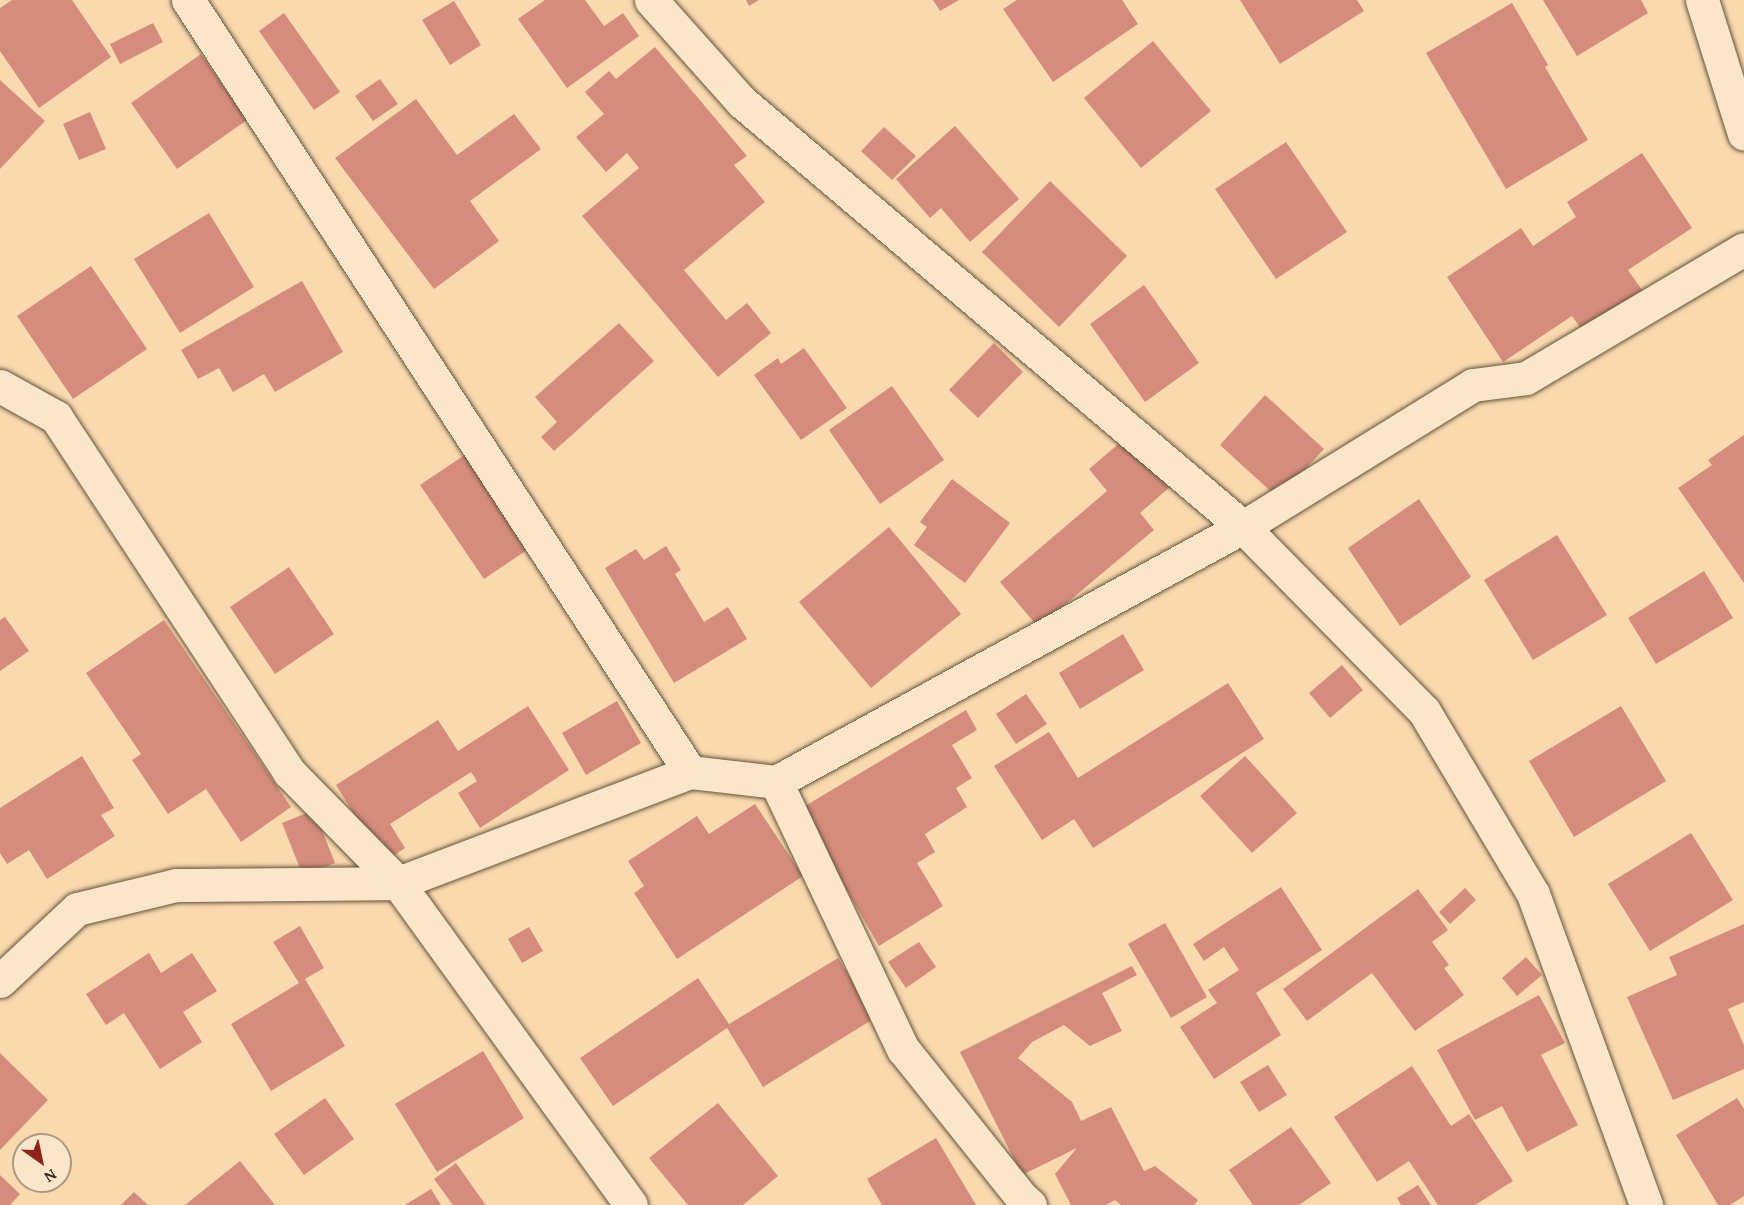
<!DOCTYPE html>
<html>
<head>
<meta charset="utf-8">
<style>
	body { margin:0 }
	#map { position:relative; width:1744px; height:1205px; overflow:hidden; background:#f9d9ad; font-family:"Gentium Book Plus",serif }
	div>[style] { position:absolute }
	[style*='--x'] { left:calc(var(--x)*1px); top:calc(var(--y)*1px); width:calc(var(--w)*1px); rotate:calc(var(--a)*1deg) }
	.building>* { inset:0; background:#d68c7d }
	.roads { filter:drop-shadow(0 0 2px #64533e) drop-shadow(0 0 2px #64533e) }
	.street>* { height:33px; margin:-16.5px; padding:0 16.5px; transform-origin:16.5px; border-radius:16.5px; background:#fbe6ca }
	.secondary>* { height:33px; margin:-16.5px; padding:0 16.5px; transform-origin:16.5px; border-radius:16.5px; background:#fbe6ca }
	span { translate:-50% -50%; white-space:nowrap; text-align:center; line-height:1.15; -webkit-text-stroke:4.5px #fbe6ca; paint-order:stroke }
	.north { position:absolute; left:12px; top:1133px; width:60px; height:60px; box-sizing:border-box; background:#fbe6ca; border:2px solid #ab9983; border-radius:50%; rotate:147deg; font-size:16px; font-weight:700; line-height:24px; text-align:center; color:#322619 }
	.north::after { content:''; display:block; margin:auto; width:21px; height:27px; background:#8f2418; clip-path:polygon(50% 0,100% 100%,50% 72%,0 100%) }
</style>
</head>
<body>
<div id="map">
	<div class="building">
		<i style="clip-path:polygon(12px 0,72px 0,111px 57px,39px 108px,0 51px,0 8px)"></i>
		<i style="clip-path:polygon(545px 0,585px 0,604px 26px,623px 13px,639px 36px,567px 88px,518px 19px)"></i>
		<i style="clip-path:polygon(746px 0,759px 0,749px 6px)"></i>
		<i style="clip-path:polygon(933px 0,959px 0,940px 11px)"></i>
		<i style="clip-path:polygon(1017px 0,1122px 0,1138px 24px,1053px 82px,1003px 9px)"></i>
		<i style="clip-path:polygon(1240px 0,1357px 0,1364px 11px,1280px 64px)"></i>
		<i style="clip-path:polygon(1543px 0,1641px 0,1648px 13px,1577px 56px)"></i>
		<i style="clip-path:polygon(454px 1px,481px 45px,450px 65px,422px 20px)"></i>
		<i style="clip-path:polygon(1512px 3px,1548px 65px,1545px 67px,1588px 140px,1506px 189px,1426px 53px)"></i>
		<i style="clip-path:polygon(284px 13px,340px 92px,314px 110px,259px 31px)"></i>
		<i style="clip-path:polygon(153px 23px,163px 42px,120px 64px,110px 44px)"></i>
		<i style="clip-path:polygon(1153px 41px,1211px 111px,1141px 168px,1084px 98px)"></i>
		<i style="clip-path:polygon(655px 47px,747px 156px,734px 165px,765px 202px,684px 270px,726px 320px,747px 303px,771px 333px,718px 377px,582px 216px,639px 168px,627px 153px,606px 172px,576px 137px,604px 114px,585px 92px,609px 71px,616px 79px)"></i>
		<i style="clip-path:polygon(201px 54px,247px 120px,177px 169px,131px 103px)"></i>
		<i style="clip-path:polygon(380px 79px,398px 104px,373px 121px,355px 96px)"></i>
		<i style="clip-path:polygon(0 80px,45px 121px,0 169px)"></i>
		<i style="clip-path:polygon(416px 99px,457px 155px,514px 114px,541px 149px,470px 201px,499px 241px,434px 289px,335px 158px)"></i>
		<i style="clip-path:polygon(90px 112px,106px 149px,79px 160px,63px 124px)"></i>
		<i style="clip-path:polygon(955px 126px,1019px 199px,970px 242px,941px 208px,930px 218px,896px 179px)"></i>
		<i style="clip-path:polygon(884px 127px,916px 156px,892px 180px,861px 151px)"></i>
		<i style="clip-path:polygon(1286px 142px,1347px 232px,1276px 279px,1215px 189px)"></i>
		<i style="clip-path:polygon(1642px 153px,1692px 228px,1628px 270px,1642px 290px,1582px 330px,1572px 316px,1503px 362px,1447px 277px,1521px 228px,1533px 246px,1576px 217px,1567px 202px)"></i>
		<i style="clip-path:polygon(1050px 181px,1127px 256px,1059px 327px,982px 252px)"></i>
		<i style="clip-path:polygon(209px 213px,254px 287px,180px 333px,134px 259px)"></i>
		<i style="clip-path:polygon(91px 266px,147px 349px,73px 399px,17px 316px)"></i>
		<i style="clip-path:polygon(302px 281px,343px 352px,275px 392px,264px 374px,233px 392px,219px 368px,198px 379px,181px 350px)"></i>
		<i style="clip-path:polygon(1144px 285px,1199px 363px,1145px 402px,1090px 324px)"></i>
		<i style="clip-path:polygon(619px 323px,654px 361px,554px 451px,541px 437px,557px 422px,535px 397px)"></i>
		<i style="clip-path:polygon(994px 343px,1023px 372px,978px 418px,949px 390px)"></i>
		<i style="clip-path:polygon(804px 348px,847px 408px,801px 440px,754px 375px,778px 358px,781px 364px)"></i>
		<i style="clip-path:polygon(892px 386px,944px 460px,880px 504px,829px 430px)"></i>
		<i style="clip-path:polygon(1265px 395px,1324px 449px,1278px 498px,1220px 445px)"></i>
		<i style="clip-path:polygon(1129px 435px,1171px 486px,1140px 513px,1154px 530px,1038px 627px,1000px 582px,1107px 491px,1089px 469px)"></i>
		<i style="clip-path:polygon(1744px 435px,1744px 583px,1678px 488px,1712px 465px,1708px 460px)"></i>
		<i style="clip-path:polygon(472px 450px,536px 544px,484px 579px,420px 485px)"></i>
		<i style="clip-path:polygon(952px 479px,1010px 523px,965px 583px,914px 545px,927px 527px,920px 522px)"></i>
		<i style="clip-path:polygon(1419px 499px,1471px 577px,1400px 626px,1348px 548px)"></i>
		<i style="clip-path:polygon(889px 527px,961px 614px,871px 688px,799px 602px)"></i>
		<i style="clip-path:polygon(1557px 535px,1607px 615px,1533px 660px,1484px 580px)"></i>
		<i style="clip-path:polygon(666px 546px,681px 570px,675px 574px,704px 622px,728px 607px,747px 639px,674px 683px,605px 568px,636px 549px,644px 560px)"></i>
		<i style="clip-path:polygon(289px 567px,334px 634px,275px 674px,230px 607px)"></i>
		<i style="clip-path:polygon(1704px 571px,1733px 618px,1656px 664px,1628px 618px)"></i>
		<i style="clip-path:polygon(5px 617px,29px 651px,0 671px,0 620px)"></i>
		<i style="clip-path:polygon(164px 620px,291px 807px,241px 842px,206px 789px,168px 814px,132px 760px,141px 754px,86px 673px)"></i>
		<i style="clip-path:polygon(1123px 634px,1144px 670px,1080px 709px,1059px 673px)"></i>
		<i style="clip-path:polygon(1342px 665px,1363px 690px,1330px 718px,1309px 693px)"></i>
		<i style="clip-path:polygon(1228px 683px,1264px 739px,1093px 848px,1074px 819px,1042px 840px,994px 766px,1049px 732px,1078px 778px)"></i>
		<i style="clip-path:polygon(1026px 694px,1047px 724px,1016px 744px,996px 714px)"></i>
		<i style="clip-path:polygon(617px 701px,641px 743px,586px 775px,562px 733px)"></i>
		<i style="clip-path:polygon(528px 706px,569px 770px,480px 828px,458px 793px,477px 781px,471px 772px,390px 824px,405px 848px,384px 862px,336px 785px,438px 720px,458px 751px)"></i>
		<i style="clip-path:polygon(1621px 706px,1666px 781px,1574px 837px,1529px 761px)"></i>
		<i style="clip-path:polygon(966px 710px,977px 730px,952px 745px,972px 778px,956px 788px,967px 807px,925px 834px,935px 852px,917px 863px,943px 906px,879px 946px,800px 809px)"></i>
		<i style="clip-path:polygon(82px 756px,114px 808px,101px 815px,115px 836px,47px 879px,29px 850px,7px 864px,0 853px,0 808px)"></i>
		<i style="clip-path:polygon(1245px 756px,1297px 813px,1252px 853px,1200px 796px)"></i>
		<i style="clip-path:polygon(755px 804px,803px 876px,677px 959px,634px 893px,644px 886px,628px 861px,697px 816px,709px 834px)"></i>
		<i style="clip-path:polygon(314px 810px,335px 863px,303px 876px,282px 823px)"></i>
		<i style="clip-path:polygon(1691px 833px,1733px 900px,1650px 951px,1608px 884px)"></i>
		<i style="clip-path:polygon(1281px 887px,1322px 950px,1256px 993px,1281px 1035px,1214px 1079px,1180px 1027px,1217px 1003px,1208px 990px,1239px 970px,1224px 947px,1204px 961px,1193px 944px)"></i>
		<i style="clip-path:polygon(1465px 888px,1476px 900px,1450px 924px,1439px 912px)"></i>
		<i style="clip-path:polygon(1418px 889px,1448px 930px,1432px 942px,1449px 965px,1444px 968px,1464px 995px,1415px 1031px,1372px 973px,1307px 1021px,1283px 989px)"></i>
		<i style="clip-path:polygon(1165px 923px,1207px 997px,1171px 1018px,1128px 944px)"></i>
		<i style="clip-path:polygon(1744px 924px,1744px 1002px,1728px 1009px,1744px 1045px,1744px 1069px,1673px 1100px,1627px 997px,1677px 975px,1669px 957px)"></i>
		<i style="clip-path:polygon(300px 926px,324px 968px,305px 979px,345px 1046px,271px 1091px,231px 1024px,299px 983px,273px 942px)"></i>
		<i style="clip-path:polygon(529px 927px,543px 951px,522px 963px,508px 939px)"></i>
		<i style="clip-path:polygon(919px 942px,936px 967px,906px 988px,888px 962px)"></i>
		<i style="clip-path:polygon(149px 953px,161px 973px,192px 953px,217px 991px,183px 1012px,202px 1042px,160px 1069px,124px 1013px,106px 1025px,86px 994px)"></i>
		<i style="clip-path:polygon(1526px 957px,1542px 975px,1517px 996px,1502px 978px)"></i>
		<i style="clip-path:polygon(838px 958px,875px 1018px,763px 1087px,727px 1028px,613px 1106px,580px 1058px,698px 978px,729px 1024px)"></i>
		<i style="clip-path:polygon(1132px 966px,1137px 975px,1102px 993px,1122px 1031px,1090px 1046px,1064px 1025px,1032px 1042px,1018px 1058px,1072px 1102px,1081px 1121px,1111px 1107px,1144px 1171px,1155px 1166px,1198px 1200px,1194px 1205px,1121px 1205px,1115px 1200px,1106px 1205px,1071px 1205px,1055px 1174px,1077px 1148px,1022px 1175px,960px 1052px)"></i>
		<i style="clip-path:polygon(1539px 995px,1565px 1043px,1541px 1055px,1578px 1125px,1527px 1152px,1502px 1106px,1475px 1120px,1437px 1050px)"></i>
		<i style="clip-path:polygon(483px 1051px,524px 1118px,437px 1172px,395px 1104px)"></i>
		<i style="clip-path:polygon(0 1053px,48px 1100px,0 1150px)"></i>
		<i style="clip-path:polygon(1268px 1065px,1287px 1095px,1259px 1112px,1240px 1082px)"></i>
		<i style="clip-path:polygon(1412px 1066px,1451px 1126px,1469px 1114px,1513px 1181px,1475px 1205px,1438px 1205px,1409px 1161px,1377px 1182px,1334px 1117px)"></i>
		<i style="clip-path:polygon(325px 1098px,354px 1139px,304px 1175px,274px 1134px)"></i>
		<i style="clip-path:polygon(1737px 1098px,1744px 1109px,1744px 1196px,1730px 1205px,1718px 1205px,1676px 1135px)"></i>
		<i style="clip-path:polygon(718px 1103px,778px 1176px,743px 1205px,688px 1205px,649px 1158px)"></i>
		<i style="clip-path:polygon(1291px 1127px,1331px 1183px,1299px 1205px,1253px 1205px,1229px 1170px)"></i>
		<i style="clip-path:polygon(936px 1138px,976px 1205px,882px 1205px,867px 1179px)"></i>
		<i style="clip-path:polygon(240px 1161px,275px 1205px,185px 1205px)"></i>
		<i style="clip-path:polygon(456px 1163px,485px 1204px,484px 1205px,453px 1205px,434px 1179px)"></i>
		<i style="clip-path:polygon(0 1175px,20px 1194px,10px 1205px,0 1205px)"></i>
		<i style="clip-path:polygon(1418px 1185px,1431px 1205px,1401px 1205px,1397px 1198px)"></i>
		<i style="clip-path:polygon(431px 1189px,441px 1205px,405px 1205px)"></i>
		<i style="clip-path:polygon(134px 1192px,148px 1205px,121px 1205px)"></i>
	</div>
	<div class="roads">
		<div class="street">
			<i style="--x:188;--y:0;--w:921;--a:56.97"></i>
			<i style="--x:690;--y:772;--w:87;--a:6.6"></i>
			<i style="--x:776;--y:782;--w:532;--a:-28.64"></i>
			<i style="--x:1243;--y:527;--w:270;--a:-31.7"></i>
			<i style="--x:1473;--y:385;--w:53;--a:-7.5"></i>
			<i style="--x:1526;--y:378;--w:253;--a:-30.6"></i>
			<i style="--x:1702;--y:0;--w:140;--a:72.6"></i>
			<i style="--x:0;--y:386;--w:64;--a:29"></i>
			<i style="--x:56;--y:417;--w:425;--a:56.7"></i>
			<i style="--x:289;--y:772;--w:156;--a:45.5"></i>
			<i style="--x:398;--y:883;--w:397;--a:54.1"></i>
			<i style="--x:776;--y:782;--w:296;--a:64.6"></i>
			<i style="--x:903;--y:1049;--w:189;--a:51.4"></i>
			<i style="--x:1021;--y:1197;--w:12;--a:42"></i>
			<i style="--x:0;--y:981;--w:105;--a:-43.1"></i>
			<i style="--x:77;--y:909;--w:102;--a:-13.6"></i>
			<i style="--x:176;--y:885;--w:222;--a:-0.5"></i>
			<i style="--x:398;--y:883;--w:312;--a:-20.8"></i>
		</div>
		<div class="secondary">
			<i style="--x:651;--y:0;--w:137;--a:48.3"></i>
			<i style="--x:742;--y:102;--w:657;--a:40.31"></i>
			<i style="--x:1243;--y:527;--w:258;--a:45.5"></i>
			<i style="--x:1424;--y:711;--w:213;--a:59.2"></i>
			<i style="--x:1533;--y:894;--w:331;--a:70"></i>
		</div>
	</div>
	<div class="north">N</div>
</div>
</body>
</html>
